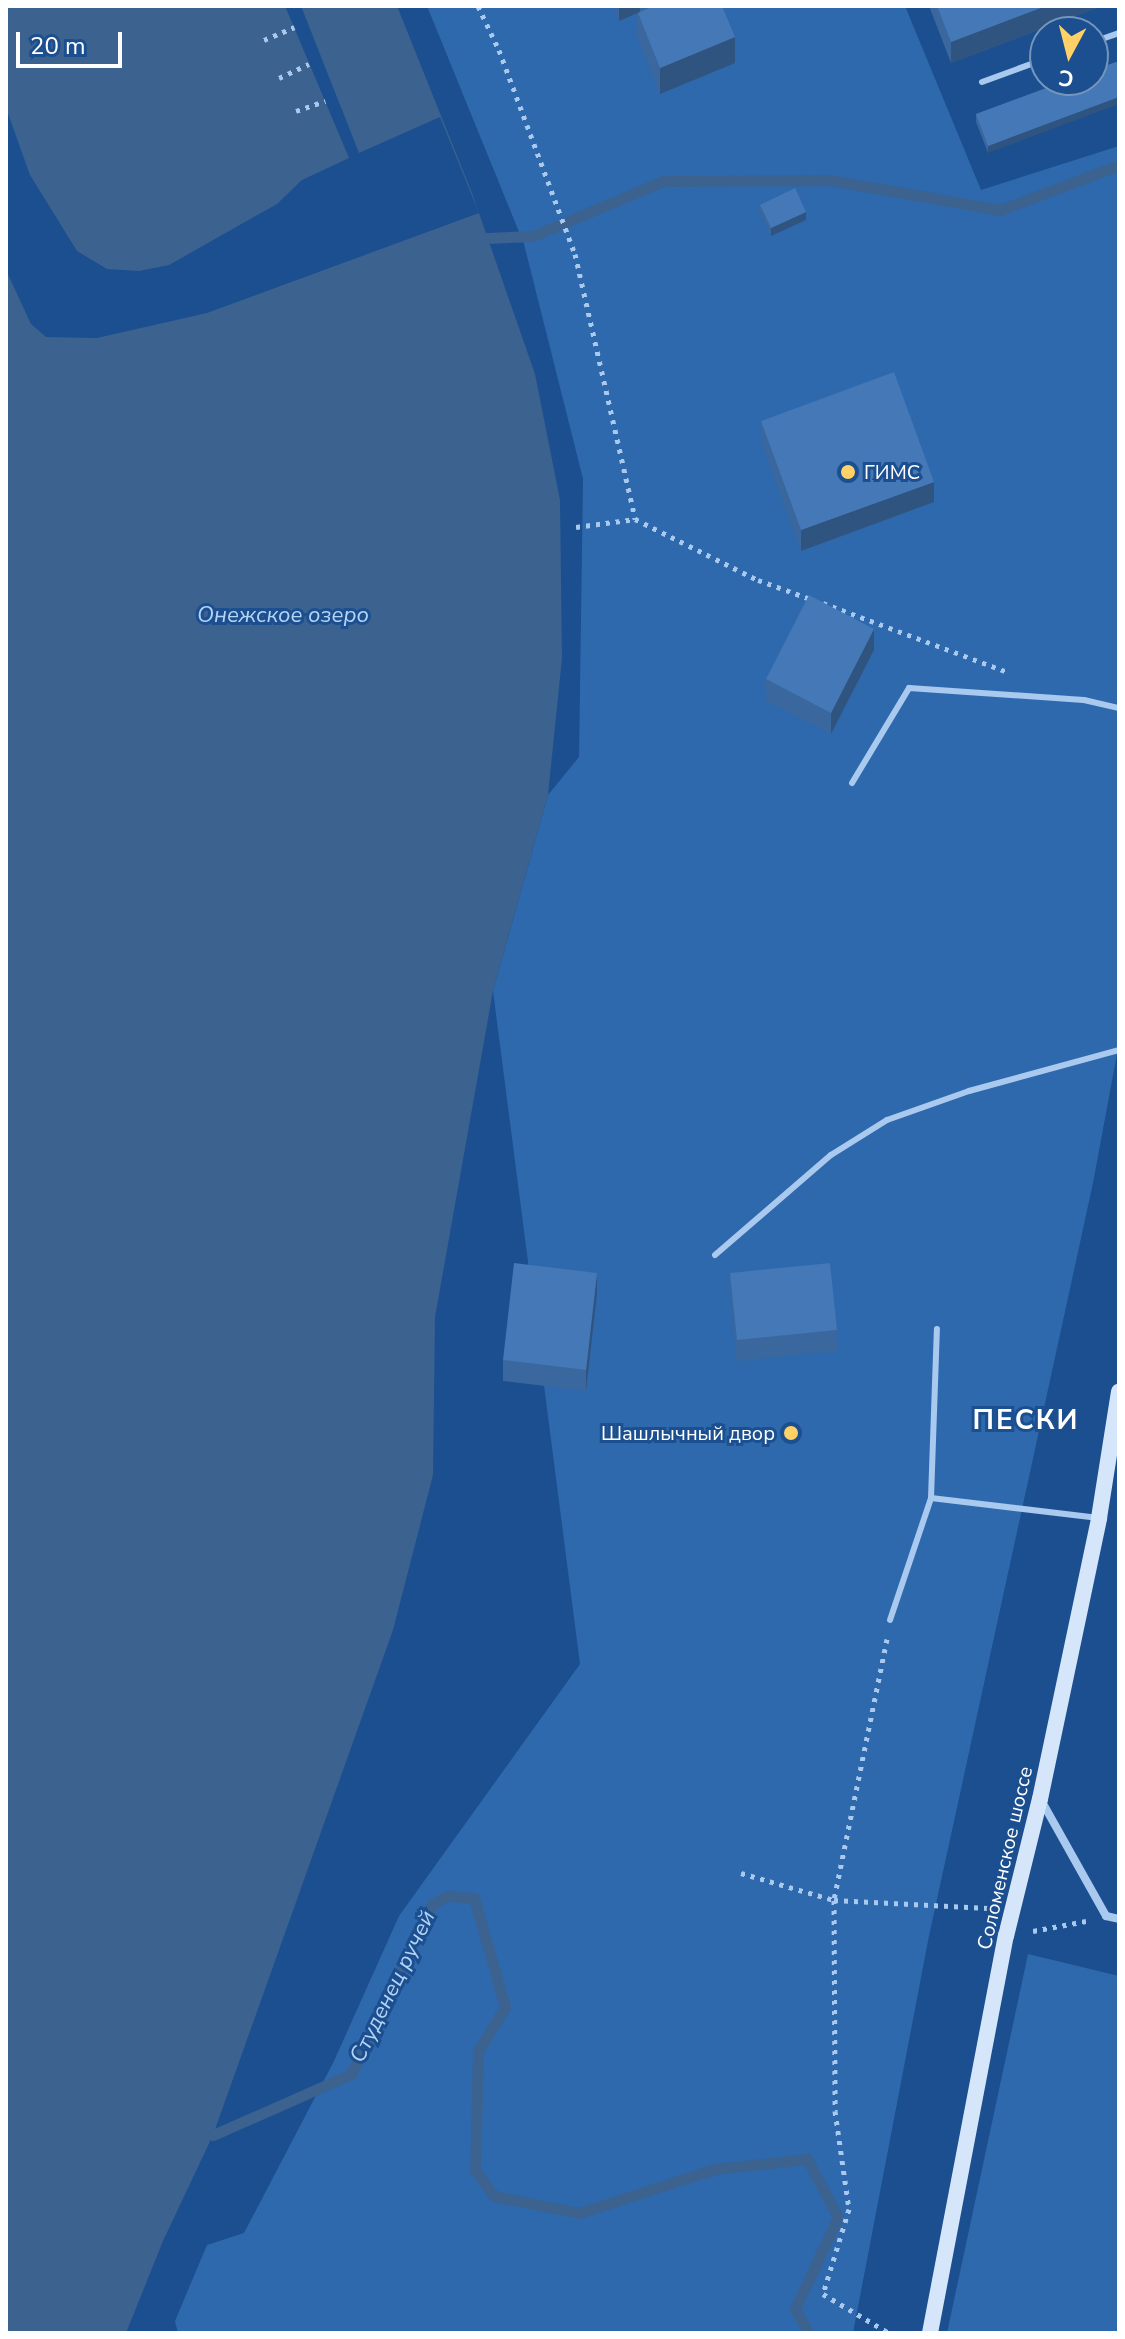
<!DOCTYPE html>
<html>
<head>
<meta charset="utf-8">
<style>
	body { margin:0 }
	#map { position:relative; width:1125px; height:2339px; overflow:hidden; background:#1b4f8f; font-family:"Nunito Sans",sans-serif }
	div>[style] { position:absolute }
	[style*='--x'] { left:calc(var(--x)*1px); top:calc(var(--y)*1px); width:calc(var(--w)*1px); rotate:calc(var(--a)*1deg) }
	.green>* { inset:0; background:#2e69ad }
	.water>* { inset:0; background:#3c6290 }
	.pier>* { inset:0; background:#1b4f8f }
	.stream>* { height:11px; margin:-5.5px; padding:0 5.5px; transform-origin:5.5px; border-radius:5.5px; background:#3c6290 }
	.path>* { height:5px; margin-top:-2.5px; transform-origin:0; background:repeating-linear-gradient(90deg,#a9c9ee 0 4px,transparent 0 10px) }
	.lane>* { height:6px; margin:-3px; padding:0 3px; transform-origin:3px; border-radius:3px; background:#a9c9ee }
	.street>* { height:8px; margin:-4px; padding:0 4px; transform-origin:4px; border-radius:4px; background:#a9c9ee }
	.secondary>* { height:16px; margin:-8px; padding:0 8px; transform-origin:8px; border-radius:8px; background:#d6e6fa }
	.wall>* { inset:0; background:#3a679d }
	.shaded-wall>* { inset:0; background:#305480 }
	.building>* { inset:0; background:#4478b7 }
	.dots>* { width:22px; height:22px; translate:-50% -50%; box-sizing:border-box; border:4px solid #1b4f8f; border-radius:50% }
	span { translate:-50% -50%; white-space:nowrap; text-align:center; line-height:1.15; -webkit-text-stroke:6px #1b4f8f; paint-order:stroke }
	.poi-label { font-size:20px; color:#fff }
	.left { translate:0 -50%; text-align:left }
	.right { translate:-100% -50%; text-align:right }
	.street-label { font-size:20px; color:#fff }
	.water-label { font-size:22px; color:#b5d3f5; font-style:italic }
	.district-label { font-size:28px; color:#fff; font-weight:700; letter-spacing:2px }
	.frame { position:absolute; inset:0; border:8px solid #fff; pointer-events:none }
	.north { position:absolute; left:1029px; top:16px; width:80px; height:80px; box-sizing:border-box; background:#1b4f8f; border:2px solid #7695bc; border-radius:50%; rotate:187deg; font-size:22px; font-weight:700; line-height:32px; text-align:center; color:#fff }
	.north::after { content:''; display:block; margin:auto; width:28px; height:36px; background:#ffd166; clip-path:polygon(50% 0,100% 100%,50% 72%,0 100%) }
	.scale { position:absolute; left:16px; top:32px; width:106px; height:36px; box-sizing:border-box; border:4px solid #fff; border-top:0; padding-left:10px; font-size:24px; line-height:28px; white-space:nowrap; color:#fff; -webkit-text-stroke:6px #1b4f8f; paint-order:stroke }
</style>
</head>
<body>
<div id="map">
	<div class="green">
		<i style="clip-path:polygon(427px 6px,905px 6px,981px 190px,1119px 146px,1119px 1043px,1093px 1183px,929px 1936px,853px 2333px,178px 2333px,175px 2321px,207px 2245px,244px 2233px,334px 2061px,399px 1916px,580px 1664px,493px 991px,548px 795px,579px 757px,583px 479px,524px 244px)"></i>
		<i style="clip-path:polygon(1028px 1954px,1119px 1976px,1119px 2333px,947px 2333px)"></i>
	</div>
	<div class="water">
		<i style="clip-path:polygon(6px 6px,397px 6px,472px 193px,535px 374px,560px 500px,562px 658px,548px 795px,493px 991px,435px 1317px,433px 1475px,393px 1630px,213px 2135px,163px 2241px,126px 2333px,6px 2333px)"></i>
	</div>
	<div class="pier">
		<i style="clip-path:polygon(285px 6px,301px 6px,359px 153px,440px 117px,479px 213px,207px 313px,97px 338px,46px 337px,31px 324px,6px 270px,6px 108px,30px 175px,77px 251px,107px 269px,139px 271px,169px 265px,277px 204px,302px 180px,349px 158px)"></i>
	</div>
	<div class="stream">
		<i style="--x:487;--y:238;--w:46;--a:-2.5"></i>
		<i style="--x:533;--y:236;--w:141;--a:-22.9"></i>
		<i style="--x:663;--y:181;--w:167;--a:-0.3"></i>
		<i style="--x:830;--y:180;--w:173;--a:10"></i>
		<i style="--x:1000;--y:210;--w:127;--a:-20.7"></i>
		<i style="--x:213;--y:2135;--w:151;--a:-23.8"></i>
		<i style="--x:351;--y:2074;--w:188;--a:-64.5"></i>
		<i style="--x:432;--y:1904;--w:17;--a:-28"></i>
		<i style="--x:447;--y:1896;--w:27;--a:4"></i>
		<i style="--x:474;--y:1898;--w:113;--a:74.1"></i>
		<i style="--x:505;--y:2007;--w:52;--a:121.5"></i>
		<i style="--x:478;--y:2051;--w:119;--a:91.4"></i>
		<i style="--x:475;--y:2170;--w:32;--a:54"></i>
		<i style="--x:494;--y:2196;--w:87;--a:11.3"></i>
		<i style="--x:579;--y:2213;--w:143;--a:-17.9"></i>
		<i style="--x:715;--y:2169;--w:93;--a:-6.2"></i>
		<i style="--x:807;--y:2159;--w:66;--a:61.9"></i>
		<i style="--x:838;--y:2217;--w:102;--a:115.1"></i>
		<i style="--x:795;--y:2309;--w:28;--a:60"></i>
	</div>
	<div class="path">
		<i style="--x:478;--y:6;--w:49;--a:64.5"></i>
		<i style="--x:499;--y:50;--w:218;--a:69.6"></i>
		<i style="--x:575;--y:254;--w:272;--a:77.2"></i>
		<i style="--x:264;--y:40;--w:33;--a:-23"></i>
		<i style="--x:279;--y:78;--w:33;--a:-25"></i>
		<i style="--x:296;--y:111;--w:31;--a:-19"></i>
		<i style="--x:576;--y:527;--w:60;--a:-7.7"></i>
		<i style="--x:635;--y:519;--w:137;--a:26.4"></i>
		<i style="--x:758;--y:580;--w:59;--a:20"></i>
		<i style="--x:823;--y:603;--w:197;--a:20.5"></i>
		<i style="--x:887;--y:1639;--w:266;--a:101.5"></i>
		<i style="--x:834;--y:1900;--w:211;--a:89.7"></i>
		<i style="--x:835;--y:2111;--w:99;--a:81.9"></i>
		<i style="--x:849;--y:2209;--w:89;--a:107"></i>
		<i style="--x:823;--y:2294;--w:77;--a:30.6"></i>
		<i style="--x:741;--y:1873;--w:97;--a:16.2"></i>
		<i style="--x:834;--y:1900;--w:154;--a:3"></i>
		<i style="--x:1033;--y:1931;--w:54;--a:-10.7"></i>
	</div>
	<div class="lane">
		<i style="--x:1093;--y:42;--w:28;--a:-19"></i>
		<i style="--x:982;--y:82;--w:67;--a:-20.1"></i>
		<i style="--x:852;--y:783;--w:111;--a:-59"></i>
		<i style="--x:909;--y:688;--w:175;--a:3.9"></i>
		<i style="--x:1084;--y:700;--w:36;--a:13"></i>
		<i style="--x:715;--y:1255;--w:153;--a:-40.8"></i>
		<i style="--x:831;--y:1155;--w:66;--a:-32"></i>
		<i style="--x:887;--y:1120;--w:87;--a:-19.5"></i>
		<i style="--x:969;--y:1091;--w:156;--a:-15.3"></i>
		<i style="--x:931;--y:1498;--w:169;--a:6.8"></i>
		<i style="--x:890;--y:1620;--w:129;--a:-71.4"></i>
		<i style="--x:931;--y:1498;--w:169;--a:-88"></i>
	</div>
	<div class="street">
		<i style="--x:1041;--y:1800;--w:133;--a:60.7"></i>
		<i style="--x:1106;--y:1916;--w:13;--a:13"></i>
	</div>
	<div class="secondary">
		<i style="--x:930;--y:2333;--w:404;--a:-79.2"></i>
		<i style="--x:1006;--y:1936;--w:141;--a:-76.1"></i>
		<i style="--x:1040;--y:1799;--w:287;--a:-78.1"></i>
		<i style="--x:1099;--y:1518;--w:128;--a:-81"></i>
	</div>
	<div class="wall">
		<i style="clip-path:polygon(613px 6px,722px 6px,735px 63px,660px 94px,638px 39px,638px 13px,619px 21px)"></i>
		<i style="clip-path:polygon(929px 6px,1102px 6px,951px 63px)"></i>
		<i style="clip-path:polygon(1068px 80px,988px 153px,976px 122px,976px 114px)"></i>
		<i style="clip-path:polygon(760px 205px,806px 220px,771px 236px,760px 212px)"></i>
		<i style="clip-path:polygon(761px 421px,934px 502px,801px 551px,761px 441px)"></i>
		<i style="clip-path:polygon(874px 650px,831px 734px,766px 700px,766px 679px)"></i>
		<i style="clip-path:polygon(730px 1273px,837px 1330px,837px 1351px,737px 1361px,730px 1293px)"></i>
		<i style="clip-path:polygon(597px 1294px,586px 1391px,503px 1381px,503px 1360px)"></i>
	</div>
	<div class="shaded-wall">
		<i style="clip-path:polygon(619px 6px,640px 6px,640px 12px,619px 21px)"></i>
		<i style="clip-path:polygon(1046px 6px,1102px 6px,951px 63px,951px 42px)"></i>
		<i style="clip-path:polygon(735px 37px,735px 63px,660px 94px,660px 68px)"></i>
		<i style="clip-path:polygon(1119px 97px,1119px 104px,988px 153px,988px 146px)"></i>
		<i style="clip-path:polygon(806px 212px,806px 220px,771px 236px,771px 228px)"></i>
		<i style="clip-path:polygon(934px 482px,934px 502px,801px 551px,801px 530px)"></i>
		<i style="clip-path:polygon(874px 629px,874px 650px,831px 734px,831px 713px)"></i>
		<i style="clip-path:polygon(597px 1273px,597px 1294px,586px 1391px,586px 1370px)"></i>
	</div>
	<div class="building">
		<i style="clip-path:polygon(648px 6px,722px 6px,735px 37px,660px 68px,638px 13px,649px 8px)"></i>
		<i style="clip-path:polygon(937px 6px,1046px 6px,951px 42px)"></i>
		<i style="clip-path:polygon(1119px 61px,1119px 97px,988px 146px,976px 114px,1068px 80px,1093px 80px,1093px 70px)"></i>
		<i style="clip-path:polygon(795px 188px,806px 212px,771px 228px,760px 205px)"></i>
		<i style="clip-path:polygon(894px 372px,934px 482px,801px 530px,761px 421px)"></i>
		<i style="clip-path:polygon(809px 595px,874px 629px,831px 713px,766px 679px)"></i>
		<i style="clip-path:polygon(514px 1263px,597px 1273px,586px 1370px,503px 1360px)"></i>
		<i style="clip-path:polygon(830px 1263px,837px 1330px,737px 1340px,730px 1273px)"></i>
	</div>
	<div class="dots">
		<i style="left:848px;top:472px;background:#ffd166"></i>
		<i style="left:791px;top:1433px;background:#ffd166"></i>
	</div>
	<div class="poi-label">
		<span class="left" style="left:864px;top:472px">ГИМС</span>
		<span class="right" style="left:775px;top:1433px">Шашлычный двор</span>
	</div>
	<div class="street-label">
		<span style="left:1005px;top:1858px;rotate:-77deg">Соломенское шоссе</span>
	</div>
	<div class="water-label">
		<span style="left:283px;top:616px">Онежское озеро</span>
		<span style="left:393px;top:1987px;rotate:-64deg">Студенец ручей</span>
	</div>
	<div class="district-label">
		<span style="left:1026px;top:1420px">ПЕСКИ</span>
	</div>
	<div class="frame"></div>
	<div class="north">С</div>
	<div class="scale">20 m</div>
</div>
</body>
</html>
